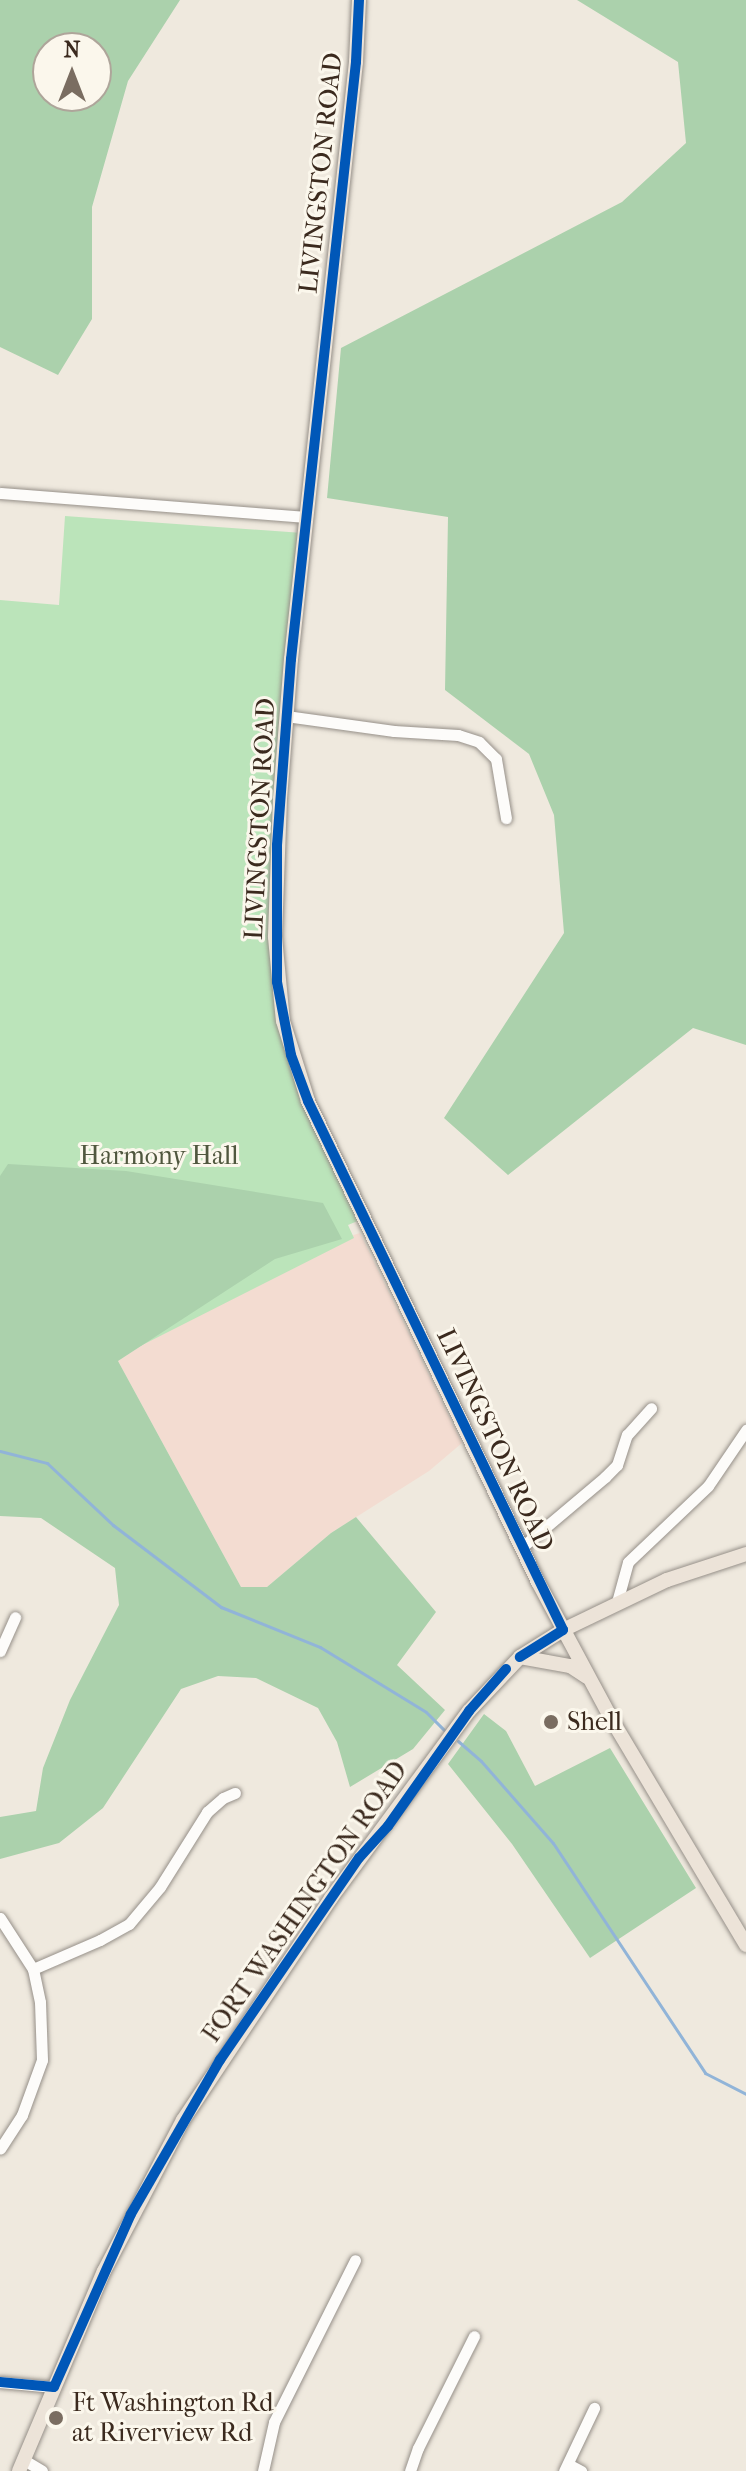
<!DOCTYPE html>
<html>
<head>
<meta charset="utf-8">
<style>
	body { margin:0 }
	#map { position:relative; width:746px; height:2471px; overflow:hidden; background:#efe9de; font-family:"IM FELL French Canon",serif }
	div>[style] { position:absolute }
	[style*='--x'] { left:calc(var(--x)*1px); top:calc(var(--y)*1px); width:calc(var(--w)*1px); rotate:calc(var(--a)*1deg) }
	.built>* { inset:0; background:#f3dcd1 }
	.green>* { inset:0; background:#bbe4ba }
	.forest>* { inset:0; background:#abd1ac }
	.stream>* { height:3px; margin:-1.5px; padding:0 1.5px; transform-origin:1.5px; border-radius:1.5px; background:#91b4d8 }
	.roads { filter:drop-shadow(0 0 2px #969089) drop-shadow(0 0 2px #969089) }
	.minor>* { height:11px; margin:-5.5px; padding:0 5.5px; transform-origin:5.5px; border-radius:5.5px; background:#fdfcfa }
	.major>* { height:14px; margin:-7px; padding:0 7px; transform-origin:7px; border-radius:7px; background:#ece3d8 }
	.cycleway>* { height:10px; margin:-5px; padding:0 5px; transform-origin:5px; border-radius:5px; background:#0057b8 }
	.dots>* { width:22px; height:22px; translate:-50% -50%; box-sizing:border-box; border:4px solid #fbf7ec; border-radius:50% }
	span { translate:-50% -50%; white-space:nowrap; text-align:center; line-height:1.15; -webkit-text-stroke:6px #fbf7ec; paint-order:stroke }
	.street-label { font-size:26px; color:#3b2a1e }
	.park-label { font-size:26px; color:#50573e }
	.poi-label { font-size:26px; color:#3b2a1e }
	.left { translate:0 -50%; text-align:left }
	.north { position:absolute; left:32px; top:32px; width:80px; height:80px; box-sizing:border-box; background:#fbf7ec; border:2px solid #aea59a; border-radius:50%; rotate:0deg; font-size:22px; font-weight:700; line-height:32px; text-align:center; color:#3b2a1e }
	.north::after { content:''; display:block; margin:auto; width:28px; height:36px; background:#7a6d61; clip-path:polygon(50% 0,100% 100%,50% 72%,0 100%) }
</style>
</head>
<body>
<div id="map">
	<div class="built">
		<i style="clip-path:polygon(360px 1233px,462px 1443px,429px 1471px,331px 1533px,267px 1587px,241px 1587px,118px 1361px,275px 1259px)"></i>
	</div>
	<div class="green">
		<i style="clip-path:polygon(65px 516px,303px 533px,283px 731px,278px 1001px,360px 1220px,348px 1225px,354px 1238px,0 1417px,0 600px,59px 605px)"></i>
	</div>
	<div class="forest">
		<i style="clip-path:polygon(evenodd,0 0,180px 0,128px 81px,92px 207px,92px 319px,58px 375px,0 347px,0 0,48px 48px,96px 48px,96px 96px,48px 96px,48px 48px)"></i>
		<i style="clip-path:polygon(577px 0,746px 0,746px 1045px,693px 1028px,508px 1175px,444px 1118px,564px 933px,554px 815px,529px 754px,445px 690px,448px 517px,327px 498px,341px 348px,622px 202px,686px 143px,678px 62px)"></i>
		<i style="clip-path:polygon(8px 1164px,126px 1171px,323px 1203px,342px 1239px,275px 1259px,118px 1361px,241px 1587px,267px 1587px,331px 1533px,356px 1517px,436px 1612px,397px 1665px,445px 1710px,413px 1749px,350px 1787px,337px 1742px,318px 1708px,256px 1678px,218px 1676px,181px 1689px,103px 1808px,59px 1843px,0 1859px,0 1817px,36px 1811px,43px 1768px,70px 1700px,119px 1605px,115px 1568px,41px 1518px,0 1516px,0 1176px)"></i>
		<i style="clip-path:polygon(484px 1714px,506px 1731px,535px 1786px,610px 1748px,696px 1888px,590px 1958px,512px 1844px,448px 1764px)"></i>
	</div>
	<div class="stream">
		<i style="--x:0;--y:1451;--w:49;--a:14.3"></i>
		<i style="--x:47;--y:1463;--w:91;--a:43.2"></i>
		<i style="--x:113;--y:1525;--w:136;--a:37.2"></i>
		<i style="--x:221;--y:1607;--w:107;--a:22"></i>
		<i style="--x:320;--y:1647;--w:124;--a:31.5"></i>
		<i style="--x:426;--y:1712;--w:25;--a:45"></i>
		<i style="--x:458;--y:1741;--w:30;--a:41"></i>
		<i style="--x:481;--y:1761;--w:109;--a:48.7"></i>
		<i style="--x:553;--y:1843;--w:276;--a:56.5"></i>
		<i style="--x:705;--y:2073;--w:46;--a:27.1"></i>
	</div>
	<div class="roads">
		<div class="minor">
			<i style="--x:0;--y:493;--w:308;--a:4.5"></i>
			<i style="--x:286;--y:716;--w:109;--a:7.9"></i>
			<i style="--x:394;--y:731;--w:64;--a:3.6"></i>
			<i style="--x:458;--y:735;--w:22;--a:18"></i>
			<i style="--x:479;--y:742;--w:24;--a:45"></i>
			<i style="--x:496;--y:759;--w:60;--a:80.4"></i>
			<i style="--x:522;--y:1547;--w:109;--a:-40.1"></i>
			<i style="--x:605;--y:1477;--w:17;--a:-45"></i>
			<i style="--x:617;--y:1465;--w:32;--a:-72"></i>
			<i style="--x:627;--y:1435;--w:36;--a:-48"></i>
			<i style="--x:617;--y:1602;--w:41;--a:-74.6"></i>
			<i style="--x:628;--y:1562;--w:110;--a:-43.5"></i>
			<i style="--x:708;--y:1486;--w:68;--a:-55.8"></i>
			<i style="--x:0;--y:1651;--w:37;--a:-66"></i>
			<i style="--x:0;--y:1918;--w:61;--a:57.1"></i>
			<i style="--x:33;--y:1969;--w:34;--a:78"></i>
			<i style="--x:40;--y:2002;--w:58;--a:88"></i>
			<i style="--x:42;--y:2060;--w:59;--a:110"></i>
			<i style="--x:22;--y:2115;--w:40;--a:122.9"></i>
			<i style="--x:33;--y:1969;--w:73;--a:-23.4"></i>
			<i style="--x:100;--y:1940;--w:33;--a:-29"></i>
			<i style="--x:129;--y:1924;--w:48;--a:-50"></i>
			<i style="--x:160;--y:1887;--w:89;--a:-57.9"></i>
			<i style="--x:207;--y:1812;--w:21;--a:-41"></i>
			<i style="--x:223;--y:1798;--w:13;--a:-23"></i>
			<i style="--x:0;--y:2382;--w:54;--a:5.3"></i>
			<i style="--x:24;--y:2460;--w:21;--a:31"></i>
			<i style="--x:568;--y:2464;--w:15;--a:28"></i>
			<i style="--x:263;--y:2471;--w:50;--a:-77.3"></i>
			<i style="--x:274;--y:2422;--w:181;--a:-63.4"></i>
			<i style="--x:410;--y:2471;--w:24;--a:-71"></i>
			<i style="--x:418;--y:2448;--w:125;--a:-63.4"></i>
			<i style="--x:564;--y:2471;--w:70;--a:-64.5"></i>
		</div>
		<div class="major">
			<i style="--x:359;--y:0;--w:62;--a:92.8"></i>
			<i style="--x:356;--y:62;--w:601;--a:96.21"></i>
			<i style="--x:291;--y:659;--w:140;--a:94.5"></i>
			<i style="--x:280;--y:799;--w:138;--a:92.1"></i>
			<i style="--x:275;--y:937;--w:84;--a:84.6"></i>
			<i style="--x:283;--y:1021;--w:84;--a:72.6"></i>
			<i style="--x:308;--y:1101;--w:533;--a:64.44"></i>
			<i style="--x:538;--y:1582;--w:157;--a:61.8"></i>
			<i style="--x:612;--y:1720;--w:262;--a:59.2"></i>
			<i style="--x:520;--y:1657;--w:51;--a:10.2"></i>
			<i style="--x:570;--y:1666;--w:20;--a:33"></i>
			<i style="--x:19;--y:2471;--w:217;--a:-67"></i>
			<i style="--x:104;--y:2271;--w:170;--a:-62.4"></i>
			<i style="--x:183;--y:2120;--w:267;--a:-56.3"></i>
			<i style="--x:331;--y:1898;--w:232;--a:-53.6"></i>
			<i style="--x:469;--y:1711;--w:74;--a:-46.6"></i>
			<i style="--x:520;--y:1657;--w:51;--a:-32.1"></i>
			<i style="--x:563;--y:1630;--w:115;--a:-25.7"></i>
			<i style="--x:667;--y:1580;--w:83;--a:-18.2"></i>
		</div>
	</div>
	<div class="cycleway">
		<i style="--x:359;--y:0;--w:62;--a:92.8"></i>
		<i style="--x:356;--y:62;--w:601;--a:96.21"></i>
		<i style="--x:291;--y:659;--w:187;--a:94.3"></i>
		<i style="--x:277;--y:845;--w:137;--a:90"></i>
		<i style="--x:277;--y:982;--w:74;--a:79.1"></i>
		<i style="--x:291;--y:1055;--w:49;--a:69.7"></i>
		<i style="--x:308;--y:1101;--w:587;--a:64.26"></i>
		<i style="--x:563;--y:1630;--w:51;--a:147.9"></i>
		<i style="--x:0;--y:2382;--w:54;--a:5.3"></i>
		<i style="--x:54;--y:2387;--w:189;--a:-66"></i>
		<i style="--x:131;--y:2214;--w:178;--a:-60"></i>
		<i style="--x:220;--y:2060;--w:245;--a:-55.5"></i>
		<i style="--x:359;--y:1858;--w:43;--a:-47.8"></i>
		<i style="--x:388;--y:1826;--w:141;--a:-54.8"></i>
		<i style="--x:469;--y:1711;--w:56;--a:-48.6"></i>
	</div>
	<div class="dots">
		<i style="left:551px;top:1722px;background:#7a6d61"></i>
		<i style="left:56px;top:2418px;background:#7a6d61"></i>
	</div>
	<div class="street-label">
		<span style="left:321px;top:173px;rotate:-84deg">LIVINGSTON ROAD</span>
		<span style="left:260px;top:819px;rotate:-87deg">LIVINGSTON ROAD</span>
		<span style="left:495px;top:1440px;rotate:65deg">LIVINGSTON ROAD</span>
		<span style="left:305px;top:1902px;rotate:-55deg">FORT WASHINGTON ROAD</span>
	</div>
	<div class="park-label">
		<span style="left:159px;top:1156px">Harmony Hall</span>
	</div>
	<div class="poi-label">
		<span class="left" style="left:567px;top:1722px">Shell</span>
		<span class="left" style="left:72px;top:2418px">Ft Washington Rd<br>at Riverview Rd</span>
	</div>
	<div class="north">N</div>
</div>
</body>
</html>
